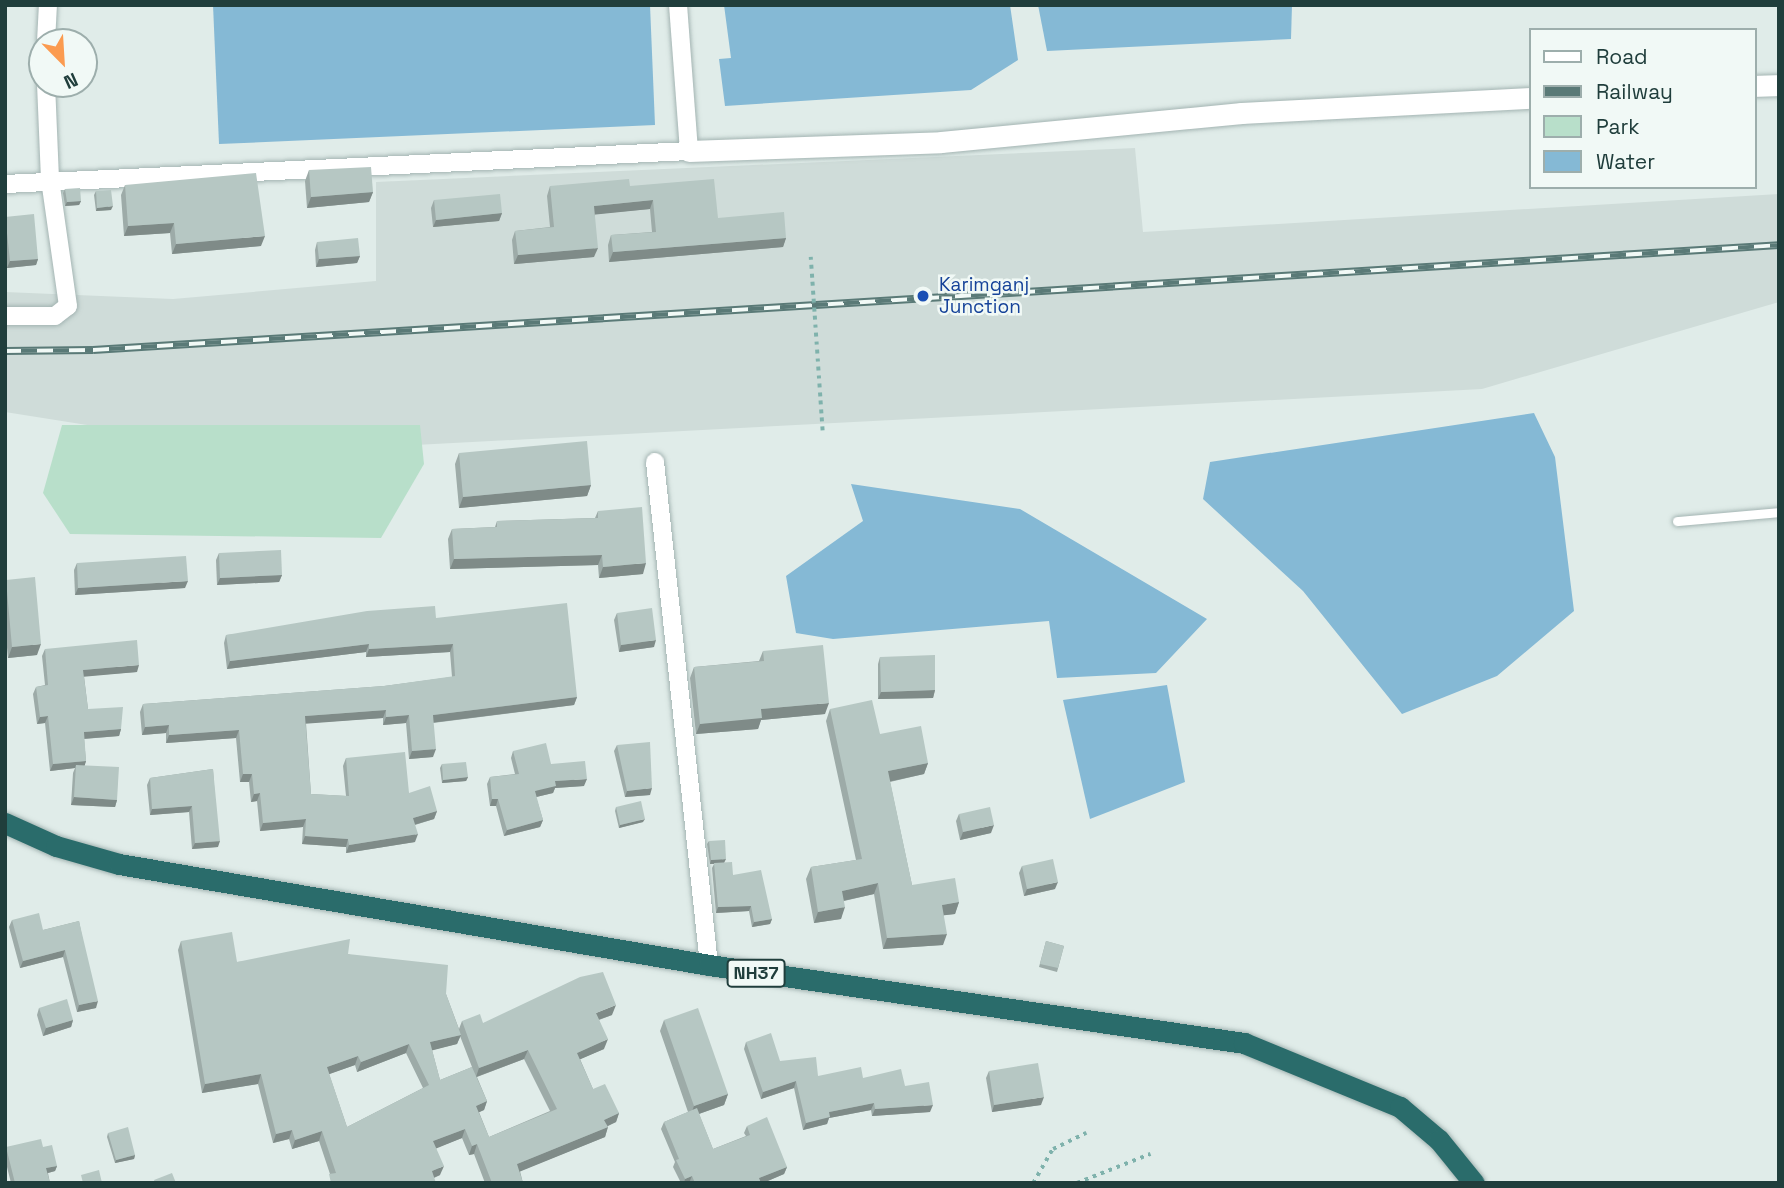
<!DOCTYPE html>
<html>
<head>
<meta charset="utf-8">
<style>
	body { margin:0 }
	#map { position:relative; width:1784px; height:1188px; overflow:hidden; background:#e0ece9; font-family:"Space Grotesk",sans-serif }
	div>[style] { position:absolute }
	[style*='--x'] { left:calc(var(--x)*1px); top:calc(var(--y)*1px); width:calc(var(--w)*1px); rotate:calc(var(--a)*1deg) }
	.built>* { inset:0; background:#cfdcd9 }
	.green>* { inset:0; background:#b8dfca }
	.water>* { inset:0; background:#85b9d5 }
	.path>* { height:3.5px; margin-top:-1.75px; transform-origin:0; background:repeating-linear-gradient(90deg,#7fb2ac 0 3.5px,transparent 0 8.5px) }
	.roads { filter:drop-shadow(0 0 2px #a3b4b2) drop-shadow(0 0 2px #a3b4b2) }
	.lane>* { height:9px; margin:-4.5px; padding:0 4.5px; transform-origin:4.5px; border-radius:4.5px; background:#fff }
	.street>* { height:18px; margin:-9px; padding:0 9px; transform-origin:9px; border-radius:9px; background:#fff }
	.secondary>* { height:21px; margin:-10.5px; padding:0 10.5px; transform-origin:10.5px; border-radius:10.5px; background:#fff }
	.highway>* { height:21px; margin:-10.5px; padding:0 10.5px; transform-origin:10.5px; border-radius:10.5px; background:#2a6c6b }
	.rail>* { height:8px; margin-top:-4px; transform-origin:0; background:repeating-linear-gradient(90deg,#f1f9f6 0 16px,#5a7a77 0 32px); box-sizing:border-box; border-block:2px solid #5a7a77 }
	.path-bridge>* { height:3.5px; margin-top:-1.75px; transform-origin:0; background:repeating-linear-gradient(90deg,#7fb2ac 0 3.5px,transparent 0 8.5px) }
	.wall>* { inset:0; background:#9daba8 }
	.shaded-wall>* { inset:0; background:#7f8b88 }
	.building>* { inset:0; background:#b6c7c3 }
	.dots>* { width:19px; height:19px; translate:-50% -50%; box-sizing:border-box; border:4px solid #f1f9f6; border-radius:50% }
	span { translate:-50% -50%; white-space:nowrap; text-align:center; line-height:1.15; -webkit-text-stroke:5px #f1f9f6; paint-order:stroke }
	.shield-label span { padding:2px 5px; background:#f1f9f6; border:2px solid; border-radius:5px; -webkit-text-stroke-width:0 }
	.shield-label { font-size:18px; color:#203e3c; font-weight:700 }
	.transit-label { font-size:19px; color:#164399 }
	.left { translate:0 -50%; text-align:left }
	.frame { position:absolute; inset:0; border:7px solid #203e3c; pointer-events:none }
	.legend { position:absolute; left:1529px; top:28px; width:228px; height:161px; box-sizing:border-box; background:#f1f9f6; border:2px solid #9daeac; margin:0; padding:9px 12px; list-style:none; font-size:21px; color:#203e3c }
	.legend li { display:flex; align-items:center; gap:14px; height:35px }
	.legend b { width:35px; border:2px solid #9daeac }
	.north { position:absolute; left:28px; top:28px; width:70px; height:70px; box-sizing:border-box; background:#f1f9f6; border:2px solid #9daeac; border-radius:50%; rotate:156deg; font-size:19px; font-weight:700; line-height:28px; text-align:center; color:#203e3c }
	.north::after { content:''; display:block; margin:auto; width:24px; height:32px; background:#fb9b50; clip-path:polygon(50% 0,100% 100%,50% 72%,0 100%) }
</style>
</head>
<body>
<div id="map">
	<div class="built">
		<i style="clip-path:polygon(1135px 148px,1143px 232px,1779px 194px,1779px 302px,1482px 389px,264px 453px,5px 412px,5px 292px,173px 299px,376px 281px,376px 182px)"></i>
	</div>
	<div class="green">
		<i style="clip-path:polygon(62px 425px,420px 425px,424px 464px,381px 538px,70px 534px,43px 493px)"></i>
	</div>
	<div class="water">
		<i style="clip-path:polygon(213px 5px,650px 5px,655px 125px,219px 144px)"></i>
		<i style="clip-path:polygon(724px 5px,1010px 5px,1018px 60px,971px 90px,725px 106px,719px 59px,731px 58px)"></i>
		<i style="clip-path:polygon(1038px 5px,1292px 5px,1291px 39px,1047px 51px)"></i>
		<i style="clip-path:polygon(1534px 413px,1555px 457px,1574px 611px,1497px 676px,1402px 714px,1303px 591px,1203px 499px,1210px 462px)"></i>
		<i style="clip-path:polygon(851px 484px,1020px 509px,1207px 619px,1156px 673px,1057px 678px,1049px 621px,833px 639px,796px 633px,786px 576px,863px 521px)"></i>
		<i style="clip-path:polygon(1167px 685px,1185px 782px,1090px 819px,1063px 700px)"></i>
	</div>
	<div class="path">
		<i style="--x:1033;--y:1183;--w:39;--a:-60"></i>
		<i style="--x:1053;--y:1149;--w:37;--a:-26"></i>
		<i style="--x:1077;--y:1183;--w:79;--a:-21.7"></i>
	</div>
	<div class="roads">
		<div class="lane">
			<i style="--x:1677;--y:521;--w:102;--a:-5"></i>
		</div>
		<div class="street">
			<i style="--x:46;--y:42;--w:37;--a:-87"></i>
			<i style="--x:5;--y:184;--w:685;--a:-2.76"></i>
			<i style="--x:689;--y:151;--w:146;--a:-94.3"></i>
			<i style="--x:5;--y:316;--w:50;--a:0"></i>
			<i style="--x:55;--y:316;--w:16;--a:-38"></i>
			<i style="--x:68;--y:306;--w:128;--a:-98.1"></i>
			<i style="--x:50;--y:179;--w:95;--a:-92.4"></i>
			<i style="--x:655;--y:462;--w:506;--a:83.87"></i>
		</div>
		<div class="secondary">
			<i style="--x:1754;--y:86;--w:25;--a:-2"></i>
			<i style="--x:689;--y:151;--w:252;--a:-2"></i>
			<i style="--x:941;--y:142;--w:302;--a:-5.5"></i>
			<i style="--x:1242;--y:113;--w:288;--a:-3"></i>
		</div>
		<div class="highway">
			<i style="--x:5;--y:823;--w:56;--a:24.3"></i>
			<i style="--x:56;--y:846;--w:66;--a:15.9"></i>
			<i style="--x:119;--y:864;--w:599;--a:9.71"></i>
			<i style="--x:709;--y:965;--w:541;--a:8.29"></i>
			<i style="--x:1244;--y:1043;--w:169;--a:22.3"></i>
			<i style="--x:1400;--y:1107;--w:51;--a:40.2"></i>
			<i style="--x:1439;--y:1140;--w:55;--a:50.9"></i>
		</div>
	</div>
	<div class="rail">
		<i style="--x:5;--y:351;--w:88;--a:-0.7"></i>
		<i style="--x:93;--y:350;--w:1689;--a:-3.56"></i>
	</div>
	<div class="path-bridge">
		<i style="--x:811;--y:257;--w:176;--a:86.1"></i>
	</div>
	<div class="wall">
		<i style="clip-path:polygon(309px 170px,373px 192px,369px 202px,307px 208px,305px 181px)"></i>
		<i style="clip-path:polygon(125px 185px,261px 246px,172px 254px,170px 233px,124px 236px,121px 195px)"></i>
		<i style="clip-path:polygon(550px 186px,630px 186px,718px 218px,786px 238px,783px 247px,609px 262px,608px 245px,611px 235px,652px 232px,650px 209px,595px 214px,594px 257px,514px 264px,512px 240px,515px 231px,550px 227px,547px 196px)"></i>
		<i style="clip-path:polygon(65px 189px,81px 201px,79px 205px,65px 206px,63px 193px)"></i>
		<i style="clip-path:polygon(96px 191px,111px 210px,96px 211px,94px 195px)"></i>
		<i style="clip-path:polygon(434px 200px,502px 213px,499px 221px,433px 227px,431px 208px)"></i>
		<i style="clip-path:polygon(5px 217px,38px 259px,36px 265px,7px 268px,5px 243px)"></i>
		<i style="clip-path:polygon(317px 242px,360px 256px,357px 263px,316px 267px,315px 250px)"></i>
		<i style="clip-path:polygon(459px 453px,591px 485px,587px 496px,459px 508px,455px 464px)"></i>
		<i style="clip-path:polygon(598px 511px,643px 574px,599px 578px,598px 565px,450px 569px,448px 539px,452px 529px,495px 527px,497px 521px,595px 518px)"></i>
		<i style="clip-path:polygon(219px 553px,282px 575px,279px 582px,217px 585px,216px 560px)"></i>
		<i style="clip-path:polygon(77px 563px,185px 588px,75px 595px,74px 570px)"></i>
		<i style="clip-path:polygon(6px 580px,37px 655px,8px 658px,5px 627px)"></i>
		<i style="clip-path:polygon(617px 613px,654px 647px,619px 652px,614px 620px)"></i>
		<i style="clip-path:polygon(436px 618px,577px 697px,574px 705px,433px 723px,433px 757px,409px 759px,406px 723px,383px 725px,383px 718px,306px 723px,311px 794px,346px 796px,343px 766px,346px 758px,409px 793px,437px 811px,434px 819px,415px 825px,415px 842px,346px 853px,346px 847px,302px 844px,303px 827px,260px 831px,257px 801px,251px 802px,249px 782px,240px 782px,236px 738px,166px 743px,166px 733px,142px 735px,140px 712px,143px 704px,384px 686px,452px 677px,450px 652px,366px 657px,366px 652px,227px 669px,224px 643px,226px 635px)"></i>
		<i style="clip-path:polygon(45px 649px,137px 672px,84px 676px,88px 709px,121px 729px,119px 736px,84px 739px,86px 761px,84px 766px,117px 800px,115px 807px,71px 805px,73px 773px,75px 768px,50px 771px,45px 723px,37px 724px,33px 694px,36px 687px,45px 685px,42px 656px)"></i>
		<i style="clip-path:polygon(763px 651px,825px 714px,761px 720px,758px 729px,696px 734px,690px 678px,694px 667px,759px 661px)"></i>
		<i style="clip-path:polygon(880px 657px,935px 690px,933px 698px,878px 699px,878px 664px)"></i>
		<i style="clip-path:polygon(830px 709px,880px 734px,928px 763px,924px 774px,890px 782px,912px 885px,959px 902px,955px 914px,944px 915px,943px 945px,883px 949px,874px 894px,844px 901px,841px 919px,814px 923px,806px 879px,811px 867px,856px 860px,826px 721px)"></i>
		<i style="clip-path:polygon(617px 745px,650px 795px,625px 797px,614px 751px)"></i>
		<i style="clip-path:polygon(513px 751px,551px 764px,584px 786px,555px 788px,553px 793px,536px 797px,543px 820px,540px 827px,504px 836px,496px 806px,490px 806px,487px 784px,490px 777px,515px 774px,511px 758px)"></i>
		<i style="clip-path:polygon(442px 764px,468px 777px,466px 781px,442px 783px,440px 768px)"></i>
		<i style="clip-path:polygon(213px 769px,218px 847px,192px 849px,189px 812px,150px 815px,147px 785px,150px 778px)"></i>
		<i style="clip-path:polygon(616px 807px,643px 822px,619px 828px,615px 811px)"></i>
		<i style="clip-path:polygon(959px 814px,991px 833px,960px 840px,956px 821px)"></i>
		<i style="clip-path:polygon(709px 841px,733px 875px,772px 919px,770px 924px,752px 927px,749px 911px,716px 913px,712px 868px,714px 864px,710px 864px,707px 844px)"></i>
		<i style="clip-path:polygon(1022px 866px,1055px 889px,1024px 896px,1019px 873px)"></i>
		<i style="clip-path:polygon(12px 920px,43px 930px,79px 921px,96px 1008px,77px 1012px,63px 957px,20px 968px,9px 927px)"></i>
		<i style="clip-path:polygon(evenodd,181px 941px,237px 962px,348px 954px,446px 994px,459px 1029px,462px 1021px,483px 1023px,612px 1015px,599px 1020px,604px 1049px,580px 1059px,593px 1089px,619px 1113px,616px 1122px,608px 1126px,605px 1137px,520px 1171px,523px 1183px,485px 1183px,474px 1154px,469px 1155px,462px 1138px,436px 1148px,440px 1175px,434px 1178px,330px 1174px,319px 1141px,292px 1149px,289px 1139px,273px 1143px,258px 1084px,202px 1093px,178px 950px,181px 941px,460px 1036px,472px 1067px,440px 1080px,432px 1050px,457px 1044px,460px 1036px,181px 941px,406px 1053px,423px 1088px,347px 1127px,329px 1074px,355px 1065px,357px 1072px,406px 1053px,181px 941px,524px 1059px,550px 1111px,489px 1137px,479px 1112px,484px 1110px,487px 1101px,477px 1077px,524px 1059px)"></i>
		<i style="clip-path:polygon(1046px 941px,1064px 946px,1057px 972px,1039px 967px)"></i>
		<i style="clip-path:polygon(39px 1008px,73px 1020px,71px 1027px,43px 1036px,37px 1015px)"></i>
		<i style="clip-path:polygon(664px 1020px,728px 1094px,724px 1105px,699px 1114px,713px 1149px,746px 1136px,744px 1133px,747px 1126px,787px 1167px,784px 1174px,763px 1183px,681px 1183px,673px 1167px,675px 1162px,661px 1129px,664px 1122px,688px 1112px,660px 1031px)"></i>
		<i style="clip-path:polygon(746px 1042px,780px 1061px,818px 1076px,863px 1078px,905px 1086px,930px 1112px,872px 1116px,871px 1110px,829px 1118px,827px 1124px,803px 1130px,794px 1088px,761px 1099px,744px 1049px)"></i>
		<i style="clip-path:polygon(989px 1071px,1041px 1105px,992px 1112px,986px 1078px)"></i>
		<i style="clip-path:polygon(108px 1133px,135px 1155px,134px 1159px,115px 1163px,107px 1137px)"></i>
		<i style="clip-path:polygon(6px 1147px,43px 1147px,57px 1166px,55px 1171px,48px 1173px,50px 1183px,11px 1183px,5px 1159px)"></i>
	</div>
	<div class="shaded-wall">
		<i style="clip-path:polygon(373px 192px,369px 202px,307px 208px,311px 197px)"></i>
		<i style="clip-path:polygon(653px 200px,650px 209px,591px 215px,594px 206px)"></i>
		<i style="clip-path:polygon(81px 201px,79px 205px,65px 206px,67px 202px)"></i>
		<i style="clip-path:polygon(113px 206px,111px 210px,96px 211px,97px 208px)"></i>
		<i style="clip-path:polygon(502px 213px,499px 221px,433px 227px,436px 220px)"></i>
		<i style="clip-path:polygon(174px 223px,170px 233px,124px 236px,128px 226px)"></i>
		<i style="clip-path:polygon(265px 236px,261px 246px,172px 254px,176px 244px)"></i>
		<i style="clip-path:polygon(786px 238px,783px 247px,609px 262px,613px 252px)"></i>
		<i style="clip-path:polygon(598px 248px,594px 257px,514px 264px,518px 255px)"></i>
		<i style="clip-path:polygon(360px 256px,357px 263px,316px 267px,319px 259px)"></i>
		<i style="clip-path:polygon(38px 259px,36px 265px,7px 268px,10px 261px)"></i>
		<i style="clip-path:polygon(591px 485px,587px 496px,459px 508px,463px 497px)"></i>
		<i style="clip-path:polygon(602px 555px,598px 565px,450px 569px,454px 559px)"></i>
		<i style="clip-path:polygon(646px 563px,643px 574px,599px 578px,603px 567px)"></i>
		<i style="clip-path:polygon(282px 575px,279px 582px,217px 585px,220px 578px)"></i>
		<i style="clip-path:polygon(188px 581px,185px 588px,75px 595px,78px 588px)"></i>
		<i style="clip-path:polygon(656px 640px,654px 647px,619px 652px,621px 645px)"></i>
		<i style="clip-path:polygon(41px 644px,37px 655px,8px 658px,12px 647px)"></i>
		<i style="clip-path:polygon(369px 644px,366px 652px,227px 669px,230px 661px)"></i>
		<i style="clip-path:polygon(453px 644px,450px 652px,366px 657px,369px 649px)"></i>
		<i style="clip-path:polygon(139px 665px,137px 672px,81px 677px,83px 670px)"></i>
		<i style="clip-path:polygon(935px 690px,933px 698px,878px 699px,881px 692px)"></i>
		<i style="clip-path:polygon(577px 697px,574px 705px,430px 723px,433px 715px)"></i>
		<i style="clip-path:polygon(829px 703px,825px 714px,761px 720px,758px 729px,696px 734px,700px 724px,761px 709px)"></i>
		<i style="clip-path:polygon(386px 710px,383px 718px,302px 724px,305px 716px)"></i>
		<i style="clip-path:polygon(409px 715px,406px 723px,383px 725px,386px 717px)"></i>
		<i style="clip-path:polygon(48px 716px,45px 723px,37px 724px,40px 717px)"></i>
		<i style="clip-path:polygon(169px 725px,166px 733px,142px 735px,145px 727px)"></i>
		<i style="clip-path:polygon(121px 729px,119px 736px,81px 739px,84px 732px)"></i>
		<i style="clip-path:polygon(239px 730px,236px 738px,166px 743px,169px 735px)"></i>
		<i style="clip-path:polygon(436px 749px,433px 757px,409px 759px,412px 751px)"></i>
		<i style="clip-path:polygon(86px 761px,84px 768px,76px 765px,75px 768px,50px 771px,53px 764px)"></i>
		<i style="clip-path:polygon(928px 763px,924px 774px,883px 783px,888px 771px)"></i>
		<i style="clip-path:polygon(243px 774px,252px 774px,249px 782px,240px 782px)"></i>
		<i style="clip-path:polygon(468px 777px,466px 781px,442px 783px,443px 780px)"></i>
		<i style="clip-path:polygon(587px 779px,584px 786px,555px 788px,553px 793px,532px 798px,535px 791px,555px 781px)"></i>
		<i style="clip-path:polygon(652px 788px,650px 795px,625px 797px,627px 791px)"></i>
		<i style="clip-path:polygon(260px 793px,257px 801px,251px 802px,254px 794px)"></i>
		<i style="clip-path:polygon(74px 797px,117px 800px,115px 807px,71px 805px)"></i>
		<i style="clip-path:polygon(492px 799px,498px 799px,496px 806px,490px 806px)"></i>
		<i style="clip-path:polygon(192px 806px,189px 812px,150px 815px,152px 809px)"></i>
		<i style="clip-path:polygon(437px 811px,434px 819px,410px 826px,413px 818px)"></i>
		<i style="clip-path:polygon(306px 819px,303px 827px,260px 831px,263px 823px)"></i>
		<i style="clip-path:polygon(645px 819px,643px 822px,619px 828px,620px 825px)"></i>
		<i style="clip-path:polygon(543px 820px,540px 827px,504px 836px,507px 830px)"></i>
		<i style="clip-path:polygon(994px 825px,991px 833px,960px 840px,963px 832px)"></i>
		<i style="clip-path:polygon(418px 834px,415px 842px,346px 853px,349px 845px)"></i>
		<i style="clip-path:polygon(305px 836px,348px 839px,346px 847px,302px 844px)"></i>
		<i style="clip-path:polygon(220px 841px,218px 847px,192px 849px,195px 843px)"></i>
		<i style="clip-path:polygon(726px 859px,724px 863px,710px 864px,711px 860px)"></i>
		<i style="clip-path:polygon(1058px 882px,1055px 889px,1024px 896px,1027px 889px)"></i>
		<i style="clip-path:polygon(878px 883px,874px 894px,838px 902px,842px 891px)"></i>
		<i style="clip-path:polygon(959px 902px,955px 914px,938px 916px,942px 905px)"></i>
		<i style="clip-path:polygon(751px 906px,749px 911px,716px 913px,718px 907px)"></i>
		<i style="clip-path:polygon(845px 907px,841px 919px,814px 923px,818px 912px)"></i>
		<i style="clip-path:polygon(772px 919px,770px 924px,752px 927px,754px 922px)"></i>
		<i style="clip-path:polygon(947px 934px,943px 945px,883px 949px,887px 938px)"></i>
		<i style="clip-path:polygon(65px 950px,63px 957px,20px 968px,23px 961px)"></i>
		<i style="clip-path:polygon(98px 1001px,96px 1008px,77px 1012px,79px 1005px)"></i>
		<i style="clip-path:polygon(616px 1005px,612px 1015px,592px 1022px,596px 1013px)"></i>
		<i style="clip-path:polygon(73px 1020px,71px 1027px,43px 1036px,46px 1028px)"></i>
		<i style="clip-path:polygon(461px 1035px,457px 1044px,426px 1052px,430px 1042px)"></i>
		<i style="clip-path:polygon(608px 1039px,604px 1049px,574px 1062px,577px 1053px)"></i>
		<i style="clip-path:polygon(409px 1044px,406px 1053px,357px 1072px,361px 1062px)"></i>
		<i style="clip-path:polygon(528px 1050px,524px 1059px,476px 1077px,479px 1068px)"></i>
		<i style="clip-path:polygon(358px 1056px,355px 1065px,324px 1076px,327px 1067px)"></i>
		<i style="clip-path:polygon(261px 1074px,258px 1084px,202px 1093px,205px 1084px)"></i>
		<i style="clip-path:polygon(796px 1081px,794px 1088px,761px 1099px,763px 1092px)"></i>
		<i style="clip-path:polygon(728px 1094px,724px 1105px,690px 1117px,694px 1106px)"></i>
		<i style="clip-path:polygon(1044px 1097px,1041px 1105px,992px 1112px,994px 1105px)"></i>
		<i style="clip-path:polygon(487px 1101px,484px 1110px,473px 1115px,476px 1106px)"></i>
		<i style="clip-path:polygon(874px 1103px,871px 1110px,829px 1118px,827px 1124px,803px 1130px,806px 1123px,829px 1112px)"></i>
		<i style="clip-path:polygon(933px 1105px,930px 1112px,872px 1116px,875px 1109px)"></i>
		<i style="clip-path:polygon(619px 1113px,616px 1122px,601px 1129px,604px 1120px)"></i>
		<i style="clip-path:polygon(608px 1127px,605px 1137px,514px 1174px,517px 1164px)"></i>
		<i style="clip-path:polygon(465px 1129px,462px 1138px,430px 1151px,433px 1141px)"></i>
		<i style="clip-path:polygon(292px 1130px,289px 1139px,273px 1143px,276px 1134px)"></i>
		<i style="clip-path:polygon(322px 1131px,319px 1141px,292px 1149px,295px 1140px)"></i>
		<i style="clip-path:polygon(477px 1144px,474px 1154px,469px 1155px,472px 1146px)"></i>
		<i style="clip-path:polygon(135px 1155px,134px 1159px,115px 1163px,116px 1160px)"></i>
		<i style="clip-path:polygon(57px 1166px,55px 1171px,44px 1174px,46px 1168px)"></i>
		<i style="clip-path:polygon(444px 1166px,440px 1175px,428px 1180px,432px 1171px)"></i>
		<i style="clip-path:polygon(787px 1167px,784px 1174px,763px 1183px,757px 1183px,759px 1178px)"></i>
		<i style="clip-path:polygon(692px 1176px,689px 1183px,684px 1183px,685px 1179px)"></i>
	</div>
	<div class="building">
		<i style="clip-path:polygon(371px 167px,373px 192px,311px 197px,309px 170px)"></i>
		<i style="clip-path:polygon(256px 173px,265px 236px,176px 244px,174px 223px,128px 226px,125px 185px)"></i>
		<i style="clip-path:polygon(629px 179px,630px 186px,714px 179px,718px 218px,784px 212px,786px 238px,613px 252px,611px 235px,656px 232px,653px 200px,594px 206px,598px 248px,518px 255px,515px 231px,554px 227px,550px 186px)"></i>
		<i style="clip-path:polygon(80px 188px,81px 201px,67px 202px,65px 189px)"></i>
		<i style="clip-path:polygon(111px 190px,113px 206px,97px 208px,96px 191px)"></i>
		<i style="clip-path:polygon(500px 194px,502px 213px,436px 220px,434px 200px)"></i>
		<i style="clip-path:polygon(34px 214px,38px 259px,10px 261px,7px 233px,5px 233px,5px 217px)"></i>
		<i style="clip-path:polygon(358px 238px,360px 256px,319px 259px,317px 242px)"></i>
		<i style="clip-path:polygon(587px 441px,591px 485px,463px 497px,459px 453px)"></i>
		<i style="clip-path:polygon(642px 507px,646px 563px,603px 567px,602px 555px,454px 559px,452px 529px,497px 527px,497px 521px,598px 518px,598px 511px)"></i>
		<i style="clip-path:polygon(281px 550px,282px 575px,220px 578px,219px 553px)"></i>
		<i style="clip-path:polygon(186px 556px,188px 581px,78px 588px,77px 563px)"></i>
		<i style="clip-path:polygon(35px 577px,41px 644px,12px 647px,6px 580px)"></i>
		<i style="clip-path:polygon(567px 603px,577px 697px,433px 715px,436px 749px,412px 751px,409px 715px,386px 717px,386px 710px,305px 716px,311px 794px,349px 796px,346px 758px,405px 752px,409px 793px,430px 786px,437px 811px,413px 818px,418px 834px,349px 845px,348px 839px,305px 836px,306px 819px,263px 823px,260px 793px,254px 794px,252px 774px,243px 774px,239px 730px,169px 735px,169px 725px,145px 727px,143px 704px,384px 686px,455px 676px,453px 644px,369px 649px,369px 644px,230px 661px,226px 635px,367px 611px,435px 606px,436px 618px)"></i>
		<i style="clip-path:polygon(652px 608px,656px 640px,621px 645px,617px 613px)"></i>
		<i style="clip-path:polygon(137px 640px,139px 665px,83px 670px,88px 709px,123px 707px,121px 729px,84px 732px,86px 761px,53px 764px,48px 716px,40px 717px,36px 687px,48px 685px,45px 649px)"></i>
		<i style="clip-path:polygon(823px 645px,829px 703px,761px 709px,762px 718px,700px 724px,694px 667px,764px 661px,763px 651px)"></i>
		<i style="clip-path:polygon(935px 655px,935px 690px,881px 692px,880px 657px)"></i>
		<i style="clip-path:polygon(872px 700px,880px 734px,921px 726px,928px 763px,888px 771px,912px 885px,955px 878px,959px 902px,942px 905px,947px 934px,887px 938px,878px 883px,842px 891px,845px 907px,818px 912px,811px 867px,862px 859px,830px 709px)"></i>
		<i style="clip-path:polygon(650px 742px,652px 788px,627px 791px,617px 745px)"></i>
		<i style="clip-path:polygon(546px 743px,551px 764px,585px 761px,587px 779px,555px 781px,556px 786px,535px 791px,543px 820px,507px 830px,498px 799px,492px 799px,490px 777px,519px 774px,513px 751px)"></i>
		<i style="clip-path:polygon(466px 762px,468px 777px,443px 780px,442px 764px)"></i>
		<i style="clip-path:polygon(76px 765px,119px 767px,117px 800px,74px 797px)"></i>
		<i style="clip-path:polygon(213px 769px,220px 841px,195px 843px,192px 806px,152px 809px,150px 778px)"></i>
		<i style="clip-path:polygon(641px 801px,645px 819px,620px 825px,616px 807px)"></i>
		<i style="clip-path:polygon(990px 807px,994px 825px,963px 832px,959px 814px)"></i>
		<i style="clip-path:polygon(725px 840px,726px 859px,711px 860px,709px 841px)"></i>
		<i style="clip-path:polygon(1053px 859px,1058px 882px,1027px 889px,1022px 866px)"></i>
		<i style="clip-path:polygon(732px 862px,733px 875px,761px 870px,772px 919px,754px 922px,751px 906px,718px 907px,714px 863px)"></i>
		<i style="clip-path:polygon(39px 913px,43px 930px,79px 921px,98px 1001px,79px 1005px,65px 950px,23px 961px,12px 920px)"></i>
		<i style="clip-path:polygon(evenodd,232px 932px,237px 962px,350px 939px,348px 954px,448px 965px,446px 994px,461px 1035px,430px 1042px,440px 1080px,472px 1067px,487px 1101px,476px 1106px,489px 1137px,557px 1109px,528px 1050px,479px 1068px,462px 1021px,480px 1014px,483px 1023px,580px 977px,603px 972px,616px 1005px,596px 1013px,608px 1039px,577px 1053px,593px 1089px,605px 1084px,619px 1113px,604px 1120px,608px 1127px,517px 1164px,523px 1183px,492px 1183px,477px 1144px,472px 1146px,465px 1129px,433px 1141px,444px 1166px,432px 1171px,436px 1183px,331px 1183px,329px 1174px,336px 1173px,322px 1131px,295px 1140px,292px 1130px,276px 1134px,261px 1074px,205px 1084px,181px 941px,232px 932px,409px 1044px,429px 1085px,347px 1127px,327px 1067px,358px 1056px,361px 1062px,409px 1044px)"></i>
		<i style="clip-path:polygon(1046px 941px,1064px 946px,1058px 968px,1040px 964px)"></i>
		<i style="clip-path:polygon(67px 999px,73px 1020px,46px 1028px,39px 1008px)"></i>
		<i style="clip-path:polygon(698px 1008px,728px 1094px,694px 1106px,664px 1020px)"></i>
		<i style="clip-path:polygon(771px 1033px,780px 1061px,816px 1057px,818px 1076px,861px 1067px,863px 1078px,901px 1069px,905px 1086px,929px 1082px,933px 1105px,875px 1109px,874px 1103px,829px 1112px,830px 1117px,806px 1123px,796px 1081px,763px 1092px,746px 1042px)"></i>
		<i style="clip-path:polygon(1038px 1063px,1044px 1097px,994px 1105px,989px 1071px)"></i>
		<i style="clip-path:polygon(697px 1108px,713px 1149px,750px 1135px,747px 1126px,767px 1117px,787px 1167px,759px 1178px,761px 1183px,695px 1183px,692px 1176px,685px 1179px,676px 1160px,679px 1159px,664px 1122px)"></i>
		<i style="clip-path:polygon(128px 1127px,135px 1155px,116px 1160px,108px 1133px)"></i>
		<i style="clip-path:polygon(41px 1139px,43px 1147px,52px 1145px,57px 1166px,46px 1168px,50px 1183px,15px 1183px,6px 1147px)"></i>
		<i style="clip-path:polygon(99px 1170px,102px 1183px,83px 1183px,81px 1175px)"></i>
		<i style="clip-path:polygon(172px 1173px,176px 1183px,155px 1183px,154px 1180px)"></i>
	</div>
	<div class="dots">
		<i style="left:923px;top:296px;background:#1a4fb4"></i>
	</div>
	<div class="shield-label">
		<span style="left:756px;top:973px">NH37</span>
	</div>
	<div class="transit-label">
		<span class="left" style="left:939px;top:296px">Karimganj<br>Junction</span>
	</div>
	<div class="frame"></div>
	<ul class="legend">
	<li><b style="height:9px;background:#fff"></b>Road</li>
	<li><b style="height:9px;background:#5a7a77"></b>Railway</li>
	<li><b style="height:19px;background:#b8dfca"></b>Park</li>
	<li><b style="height:19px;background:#85b9d5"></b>Water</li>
	</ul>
	<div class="north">N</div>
</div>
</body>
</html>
